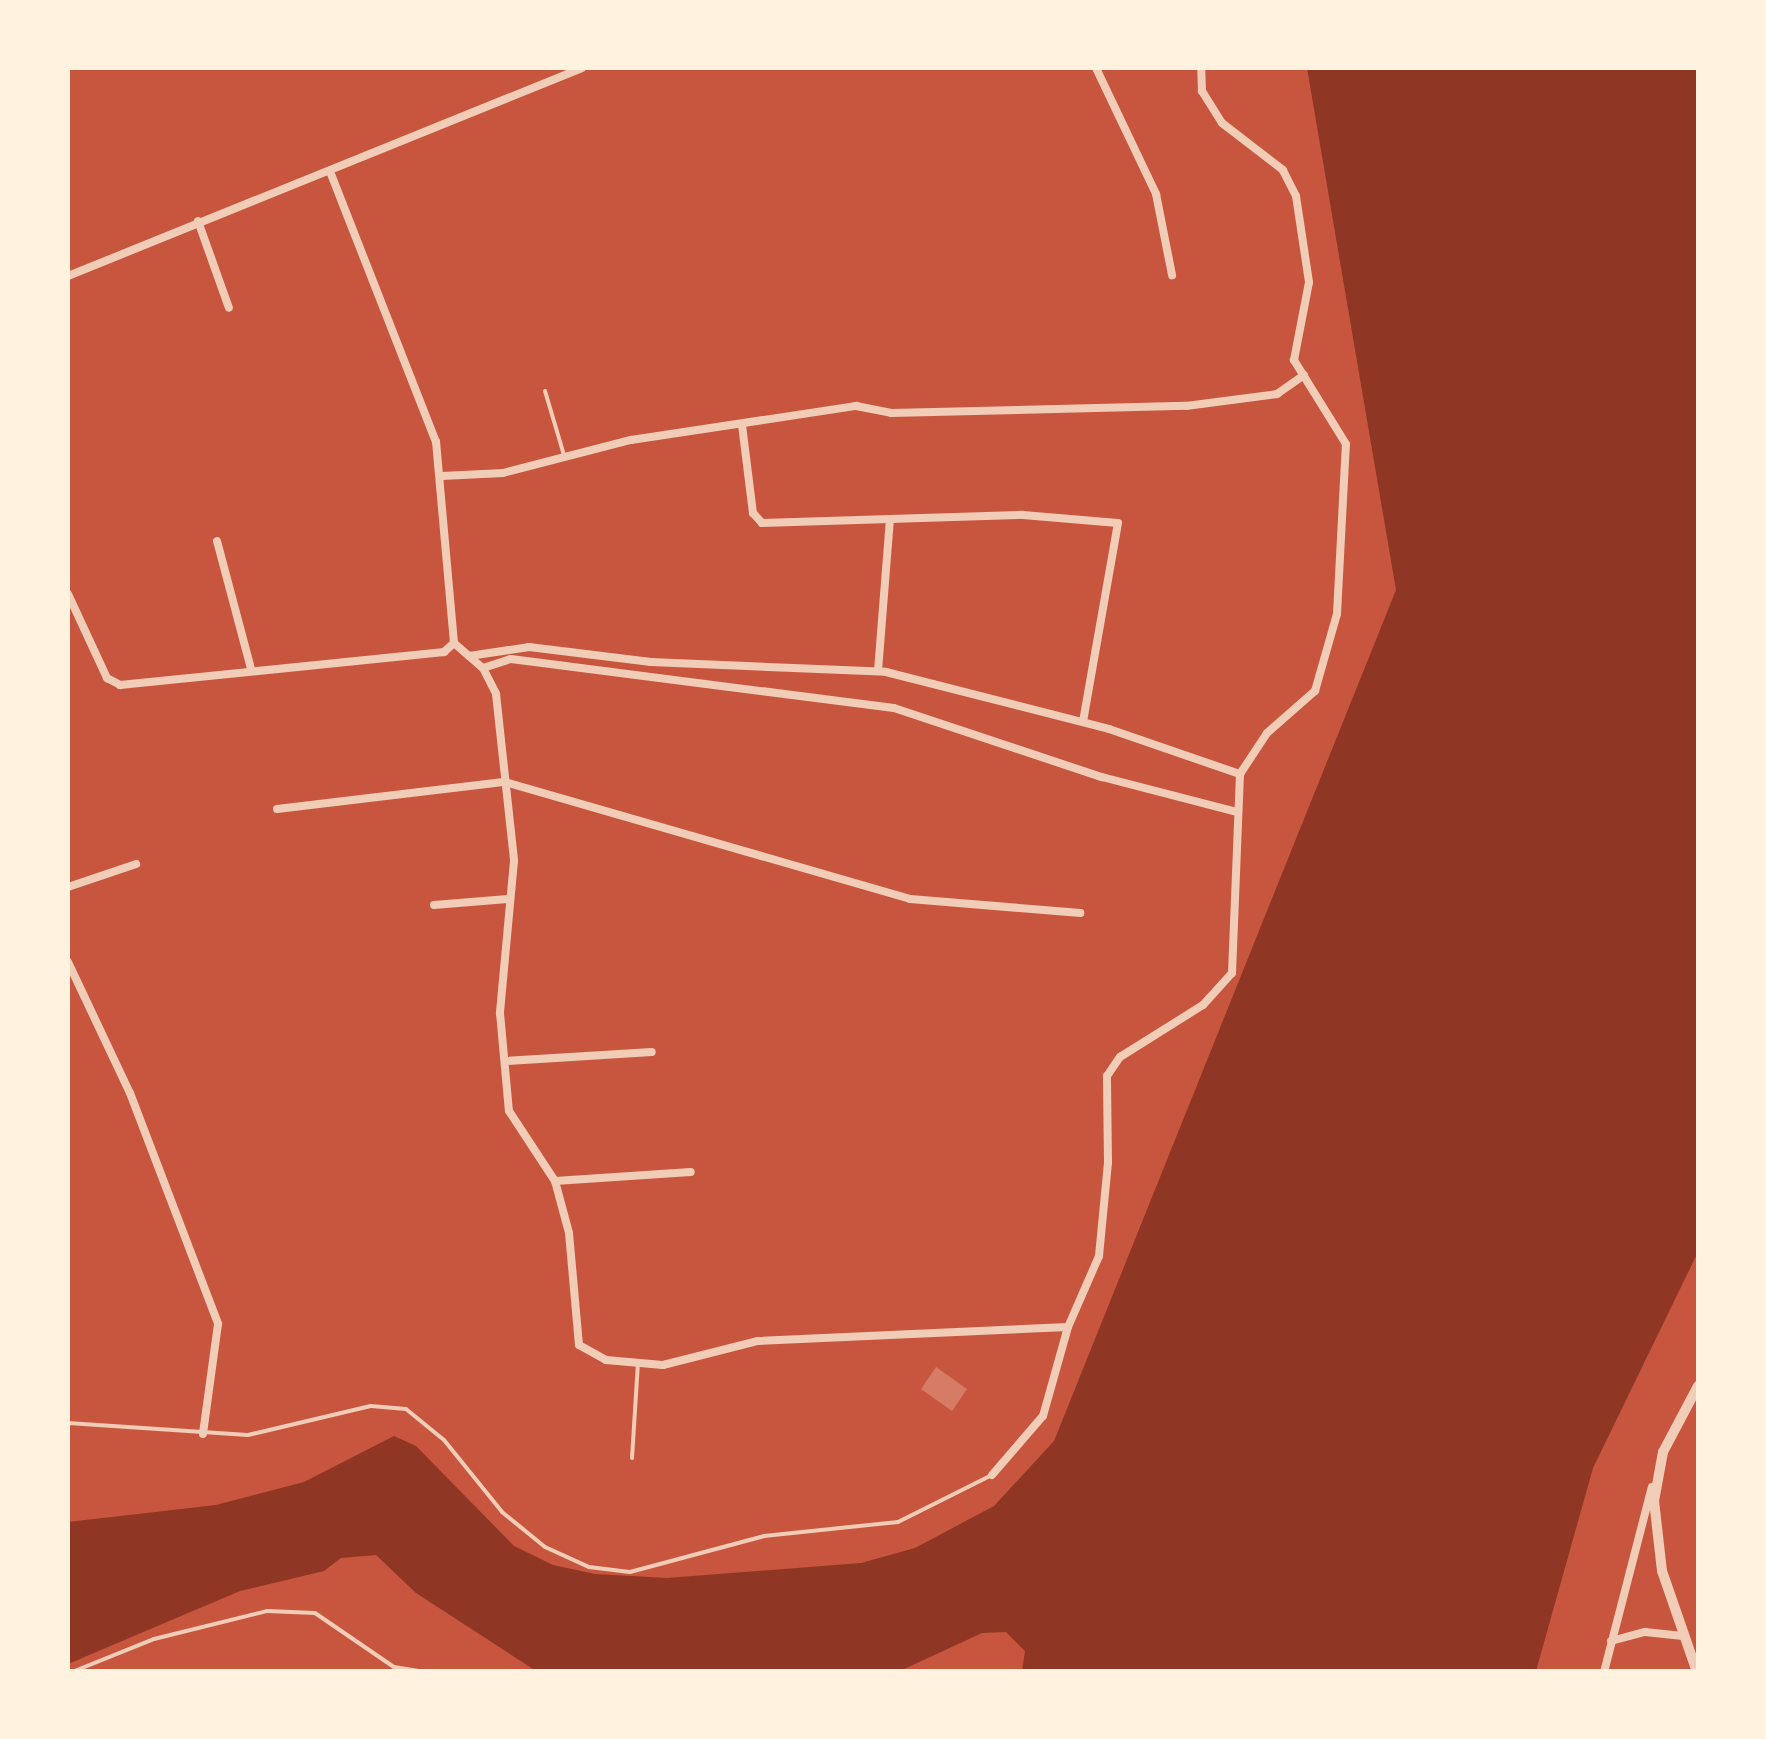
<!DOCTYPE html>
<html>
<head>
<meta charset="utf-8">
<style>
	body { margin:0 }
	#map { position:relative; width:1766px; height:1739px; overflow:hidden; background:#c8553d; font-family:Cabin,sans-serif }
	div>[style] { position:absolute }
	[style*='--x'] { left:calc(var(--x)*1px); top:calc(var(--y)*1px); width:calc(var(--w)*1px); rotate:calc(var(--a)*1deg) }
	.water>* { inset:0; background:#8f3625 }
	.building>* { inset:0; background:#d67c66 }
	.service>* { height:4px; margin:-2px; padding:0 2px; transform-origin:2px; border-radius:2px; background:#f1ccb7 }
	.minor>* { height:8px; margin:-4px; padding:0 4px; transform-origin:4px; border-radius:4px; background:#f1ccb7 }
	.tertiary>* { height:10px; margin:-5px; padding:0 5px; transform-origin:5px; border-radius:5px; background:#f1ccb7 }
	span { translate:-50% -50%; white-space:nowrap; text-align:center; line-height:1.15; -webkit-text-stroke:8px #fff3e0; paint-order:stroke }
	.frame { position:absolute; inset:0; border:70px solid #fff3e0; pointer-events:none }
</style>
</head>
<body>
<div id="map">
	<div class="water">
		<i style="clip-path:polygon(1307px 68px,1698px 68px,1698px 1252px,1593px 1468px,1536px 1671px,1022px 1671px,1025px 1651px,1006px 1632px,982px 1633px,900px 1671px,536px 1671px,416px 1593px,376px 1555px,341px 1558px,324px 1571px,240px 1591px,68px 1664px,68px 1522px,216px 1505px,304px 1482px,394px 1436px,416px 1446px,514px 1546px,553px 1565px,595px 1574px,667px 1578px,861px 1563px,915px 1548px,994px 1506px,1054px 1441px,1396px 590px)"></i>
	</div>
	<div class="building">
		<i style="clip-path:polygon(936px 1367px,967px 1389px,952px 1411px,921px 1389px)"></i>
	</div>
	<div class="service">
		<i style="--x:545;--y:391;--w:67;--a:73.5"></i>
		<i style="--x:68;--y:1423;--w:180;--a:3.8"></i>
		<i style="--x:248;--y:1435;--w:126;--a:-13.3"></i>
		<i style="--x:371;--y:1406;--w:35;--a:5"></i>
		<i style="--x:406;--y:1409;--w:49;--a:39.2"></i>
		<i style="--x:444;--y:1440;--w:92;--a:51.1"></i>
		<i style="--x:502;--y:1512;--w:55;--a:39.1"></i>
		<i style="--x:545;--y:1547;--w:48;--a:24.4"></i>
		<i style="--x:589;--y:1567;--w:41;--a:7"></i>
		<i style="--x:630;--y:1572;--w:139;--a:-15"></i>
		<i style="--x:764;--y:1536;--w:135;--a:-6"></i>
		<i style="--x:898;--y:1522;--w:105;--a:-26.6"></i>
		<i style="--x:632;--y:1458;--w:95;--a:-86.4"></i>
		<i style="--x:72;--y:1672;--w:88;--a:-21.9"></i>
		<i style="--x:154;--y:1639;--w:116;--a:-13.9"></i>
		<i style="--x:267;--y:1611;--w:48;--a:2.4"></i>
		<i style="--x:315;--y:1613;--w:96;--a:34.4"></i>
		<i style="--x:394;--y:1667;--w:33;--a:9"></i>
	</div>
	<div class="minor">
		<i style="--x:1096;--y:68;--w:140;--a:64.5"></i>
		<i style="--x:1156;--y:194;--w:83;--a:78.8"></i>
		<i style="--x:198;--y:221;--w:92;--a:70.4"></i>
		<i style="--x:68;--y:276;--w:554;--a:-22.03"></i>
		<i style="--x:742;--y:425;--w:89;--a:82.9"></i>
		<i style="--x:753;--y:513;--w:13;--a:48"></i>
		<i style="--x:762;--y:523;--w:261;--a:-1.8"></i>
		<i style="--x:1023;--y:515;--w:95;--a:4.8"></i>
		<i style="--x:1118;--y:523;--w:201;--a:100"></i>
		<i style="--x:442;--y:476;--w:61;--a:-2.8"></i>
		<i style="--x:503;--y:473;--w:132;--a:-14.5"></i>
		<i style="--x:631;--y:440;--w:228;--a:-8.6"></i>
		<i style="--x:856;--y:406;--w:36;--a:11"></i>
		<i style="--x:891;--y:413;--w:295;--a:-1.4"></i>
		<i style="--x:1186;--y:406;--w:92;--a:-7.5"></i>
		<i style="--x:1277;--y:394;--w:33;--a:-35"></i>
		<i style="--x:217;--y:541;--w:132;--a:75.1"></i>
		<i style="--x:68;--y:594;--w:93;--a:65.1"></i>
		<i style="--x:107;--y:678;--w:15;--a:28"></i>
		<i style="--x:120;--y:685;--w:326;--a:-5.8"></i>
		<i style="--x:444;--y:652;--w:13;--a:-42"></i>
		<i style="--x:454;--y:643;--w:202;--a:-95.1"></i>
		<i style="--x:436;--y:442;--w:291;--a:-111.4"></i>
		<i style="--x:454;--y:643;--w:38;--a:41"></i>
		<i style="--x:483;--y:668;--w:29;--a:63"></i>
		<i style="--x:496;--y:694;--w:168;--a:83.8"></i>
		<i style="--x:514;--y:861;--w:153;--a:95.3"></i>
		<i style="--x:500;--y:1013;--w:98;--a:84.8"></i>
		<i style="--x:509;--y:1111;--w:84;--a:56.7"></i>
		<i style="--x:555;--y:1181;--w:54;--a:74.9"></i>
		<i style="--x:569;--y:1233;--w:112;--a:84.9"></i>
		<i style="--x:579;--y:1345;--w:31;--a:29"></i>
		<i style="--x:606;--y:1360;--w:57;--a:5"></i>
		<i style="--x:663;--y:1365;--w:98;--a:-14.2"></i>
		<i style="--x:758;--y:1341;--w:310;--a:-2.6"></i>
		<i style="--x:469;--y:656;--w:61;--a:-8.5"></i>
		<i style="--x:529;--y:647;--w:123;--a:7"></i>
		<i style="--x:651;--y:662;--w:235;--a:2.4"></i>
		<i style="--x:886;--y:672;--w:230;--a:14.3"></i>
		<i style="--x:1109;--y:729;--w:139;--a:19"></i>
		<i style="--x:483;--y:668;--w:29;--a:-18"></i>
		<i style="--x:511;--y:659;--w:386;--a:7.3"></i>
		<i style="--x:894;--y:708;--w:219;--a:18.4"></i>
		<i style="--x:1102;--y:777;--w:139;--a:14.5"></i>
		<i style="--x:878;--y:671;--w:151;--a:-85.5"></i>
		<i style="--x:277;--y:809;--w:230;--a:-6.8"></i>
		<i style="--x:505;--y:782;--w:422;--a:16.1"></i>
		<i style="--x:910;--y:899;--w:171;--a:4.7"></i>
		<i style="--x:68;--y:887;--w:72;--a:-18.7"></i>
		<i style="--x:434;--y:905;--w:74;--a:-4.6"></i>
		<i style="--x:68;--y:962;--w:145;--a:64.7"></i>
		<i style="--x:130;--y:1093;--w:247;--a:69.1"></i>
		<i style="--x:218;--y:1324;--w:111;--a:97.8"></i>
		<i style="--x:506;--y:1061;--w:146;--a:-3.5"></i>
		<i style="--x:555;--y:1181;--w:136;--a:-3.8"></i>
		<i style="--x:992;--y:1475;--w:78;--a:-49.2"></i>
		<i style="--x:1043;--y:1416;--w:92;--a:-74.3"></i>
		<i style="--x:1068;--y:1327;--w:77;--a:-66.4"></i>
		<i style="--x:1099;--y:1256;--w:93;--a:-84.5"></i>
		<i style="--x:1108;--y:1163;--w:87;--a:-90.7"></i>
		<i style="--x:1107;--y:1076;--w:23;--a:-56"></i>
		<i style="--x:1120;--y:1057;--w:98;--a:-32.1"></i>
		<i style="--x:1203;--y:1005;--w:43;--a:-47.8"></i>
		<i style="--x:1232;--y:973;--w:199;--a:-87.7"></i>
		<i style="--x:1240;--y:774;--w:49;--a:-56.6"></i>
		<i style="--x:1267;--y:733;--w:64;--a:-41.2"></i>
		<i style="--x:1315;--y:691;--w:80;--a:-74.1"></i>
		<i style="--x:1337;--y:614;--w:170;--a:-87"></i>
		<i style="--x:1346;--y:444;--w:99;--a:-121.8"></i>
		<i style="--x:1294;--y:360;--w:79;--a:-79.1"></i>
		<i style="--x:1309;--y:282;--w:87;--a:-98.6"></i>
		<i style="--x:1296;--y:196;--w:29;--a:-117"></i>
		<i style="--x:1283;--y:170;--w:77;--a:-142.4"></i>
		<i style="--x:1222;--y:123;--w:38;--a:-122"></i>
		<i style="--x:1202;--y:91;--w:23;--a:-92"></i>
		<i style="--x:1611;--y:1641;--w:35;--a:-15"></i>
		<i style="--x:1645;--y:1632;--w:38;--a:6"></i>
		<i style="--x:1604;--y:1672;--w:191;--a:-75.5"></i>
	</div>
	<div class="tertiary">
		<i style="--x:1697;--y:1672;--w:107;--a:-109.1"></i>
		<i style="--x:1662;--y:1571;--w:70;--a:-96.5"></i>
		<i style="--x:1654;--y:1501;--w:50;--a:-79.6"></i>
		<i style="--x:1663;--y:1452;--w:75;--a:-62.1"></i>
	</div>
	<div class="frame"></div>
</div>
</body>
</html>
